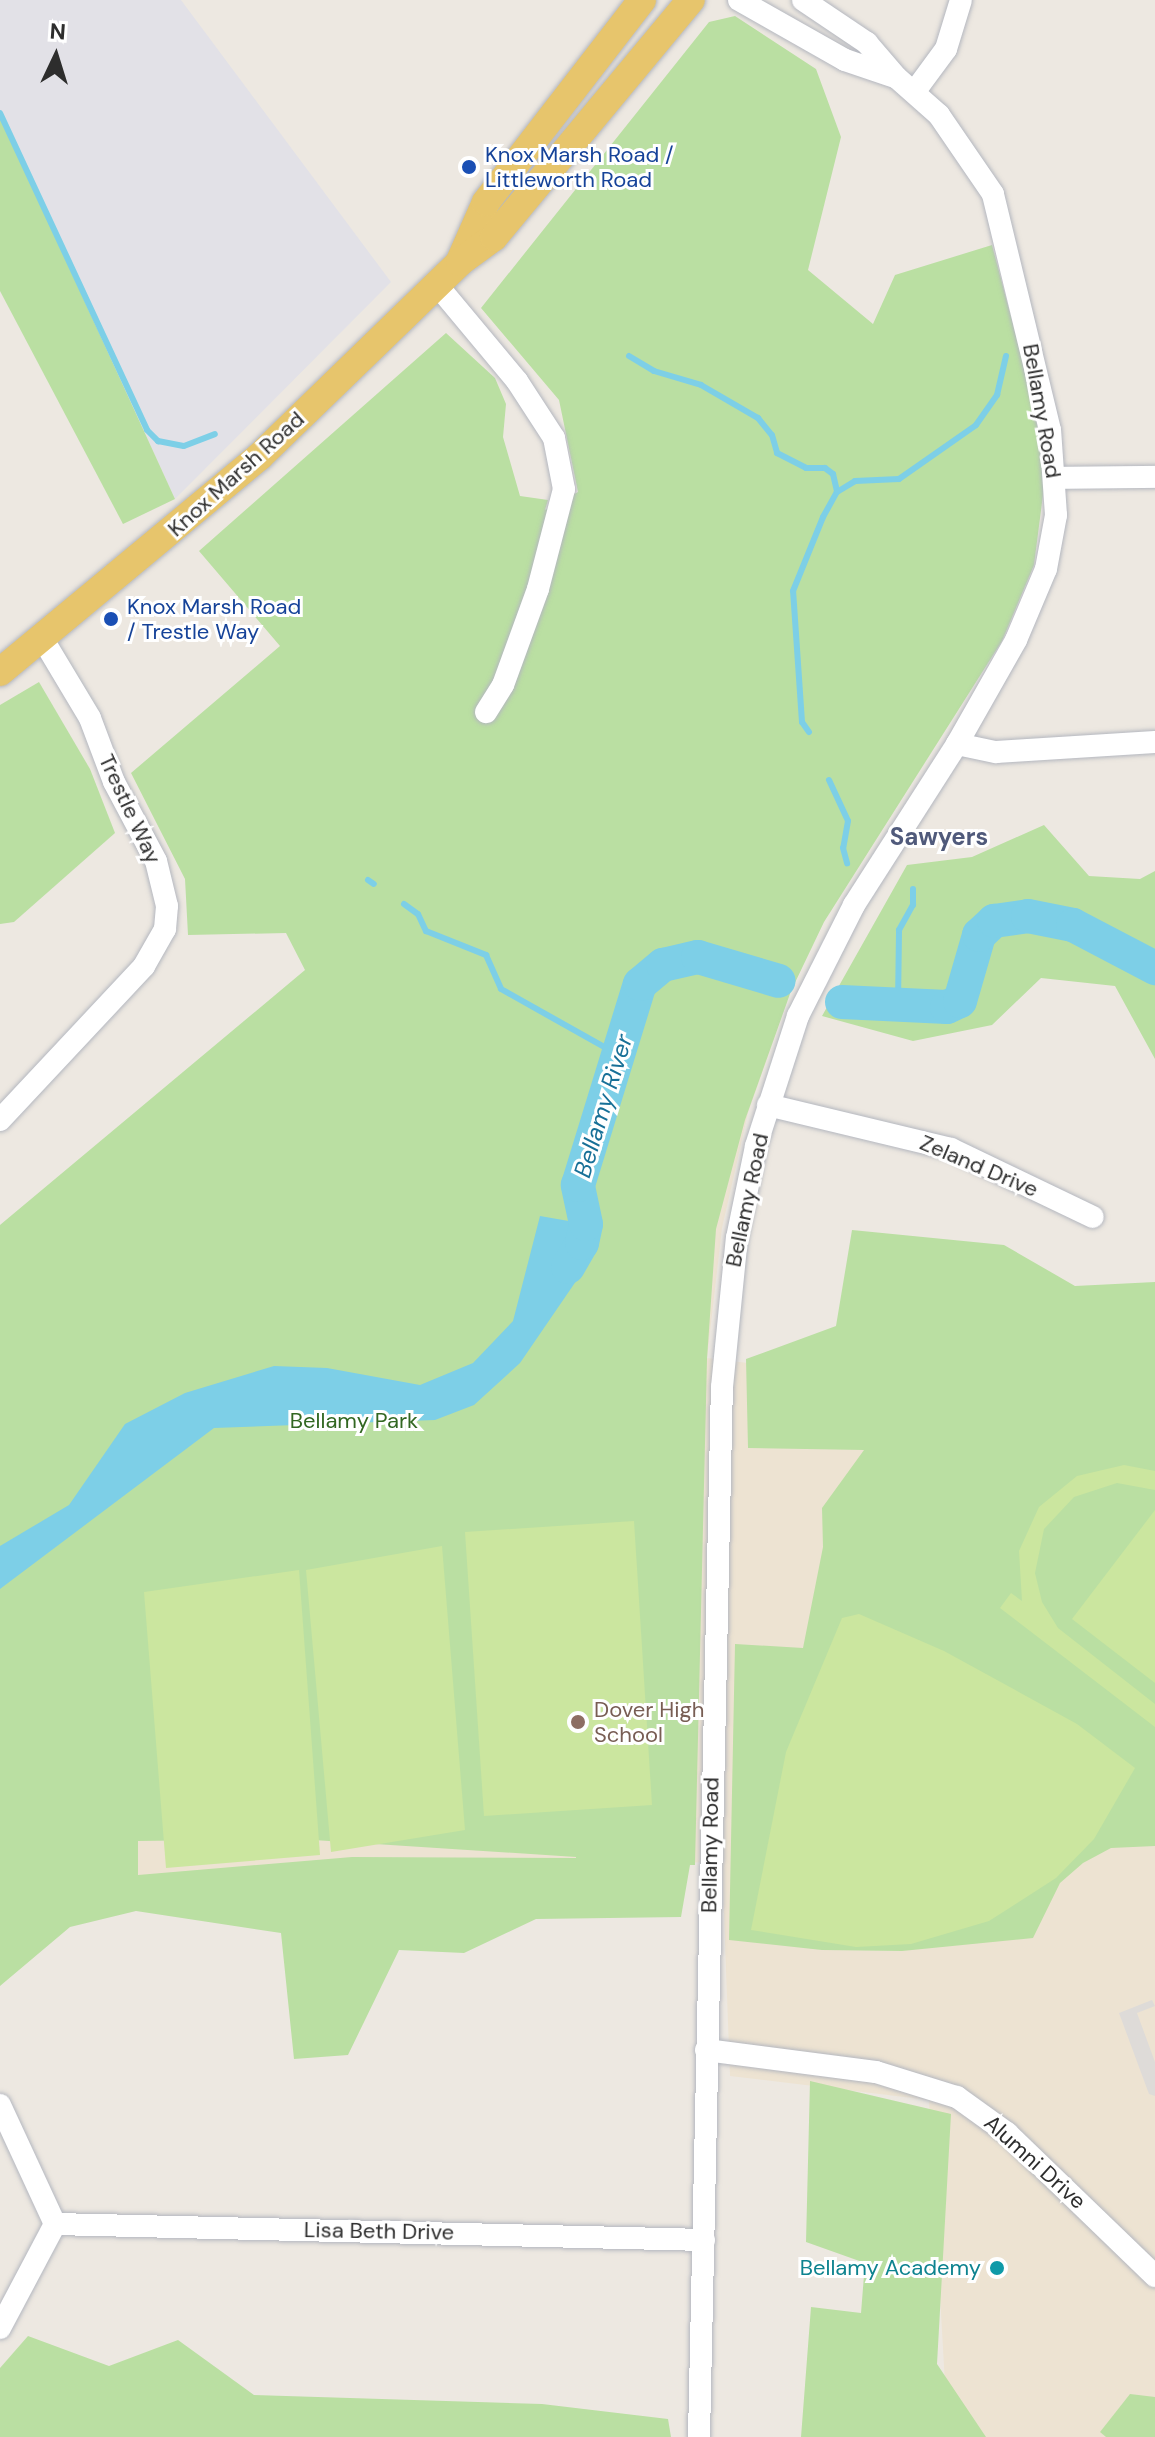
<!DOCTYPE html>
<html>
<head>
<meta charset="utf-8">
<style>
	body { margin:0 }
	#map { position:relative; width:1155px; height:2437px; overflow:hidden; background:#ede8e1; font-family:"DM Sans",sans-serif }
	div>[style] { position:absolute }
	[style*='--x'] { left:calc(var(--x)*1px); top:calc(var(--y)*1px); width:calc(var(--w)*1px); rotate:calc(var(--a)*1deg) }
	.industrial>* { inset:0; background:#e2e1e7 }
	.education>* { inset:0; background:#ede3d2 }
	.green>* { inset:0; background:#badfa2 }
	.pitch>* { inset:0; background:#cbe69f }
	.plaza>* { inset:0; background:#dedbd8 }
	.water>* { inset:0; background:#7dcfe7 }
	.stream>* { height:6px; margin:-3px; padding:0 3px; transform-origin:3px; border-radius:3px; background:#7dcfe7 }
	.river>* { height:34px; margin:-17px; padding:0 17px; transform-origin:17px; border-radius:17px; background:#7dcfe7 }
	.roads { filter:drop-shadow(0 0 2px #b4b7bf) drop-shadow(0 0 2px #b4b7bf) }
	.minor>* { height:22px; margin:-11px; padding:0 11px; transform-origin:11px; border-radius:11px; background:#fff }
	.major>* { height:28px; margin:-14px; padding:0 14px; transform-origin:14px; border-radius:14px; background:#e7c56c }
	.dots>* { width:22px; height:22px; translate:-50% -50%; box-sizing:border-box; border:4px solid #fff; border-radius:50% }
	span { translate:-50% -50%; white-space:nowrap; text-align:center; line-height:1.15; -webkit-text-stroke:6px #fff; paint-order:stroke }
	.transit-label { font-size:22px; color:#164399 }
	.left { translate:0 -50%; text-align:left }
	.street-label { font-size:22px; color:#2d2d2d }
	.park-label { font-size:22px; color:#326721 }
	.education-label { font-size:22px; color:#785e54 }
	.culture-label { font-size:22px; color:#0d838f }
	.right { translate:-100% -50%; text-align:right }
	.neighbourhood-label { font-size:24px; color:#505a7b; font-weight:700 }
	.water-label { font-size:24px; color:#187097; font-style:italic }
	.north { position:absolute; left:16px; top:16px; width:80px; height:80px; -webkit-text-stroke:6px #fff; paint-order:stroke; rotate:4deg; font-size:22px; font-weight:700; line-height:32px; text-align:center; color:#2d2d2d }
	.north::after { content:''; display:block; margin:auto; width:28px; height:36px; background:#2d2d2d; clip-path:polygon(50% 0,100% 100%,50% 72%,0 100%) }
</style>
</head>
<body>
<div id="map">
	<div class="industrial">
		<i style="clip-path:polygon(0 0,181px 0,391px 282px,175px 499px,0 116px)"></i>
	</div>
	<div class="education">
		<i style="clip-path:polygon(758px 987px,787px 1002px,748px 1113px,722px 1228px,707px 1358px,878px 1379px,1155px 1306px,1155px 2437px,948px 2437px,929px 2100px,730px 2076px,722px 1861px,0 1903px)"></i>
	</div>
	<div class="green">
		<i style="clip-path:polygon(evenodd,735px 16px,816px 69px,841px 137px,808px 270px,873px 324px,895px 275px,992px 245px,1035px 408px,1044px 487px,1034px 565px,1002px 641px,824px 922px,791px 991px,745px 1120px,716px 1229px,707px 1359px,695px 1865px,690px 1865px,681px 1917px,536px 1919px,464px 1953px,399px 1950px,348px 2055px,294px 2059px,281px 1933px,136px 1911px,70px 1927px,0 1986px,0 1225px,305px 970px,286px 933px,188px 935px,185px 879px,131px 773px,280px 646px,199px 551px,446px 333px,495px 378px,506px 404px,503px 437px,520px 496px,548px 500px,545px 510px,578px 492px,559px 400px,481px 308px,709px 22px,735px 16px,298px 1839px,576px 1857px,576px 1858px,352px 1857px,138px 1875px,138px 1841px,298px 1839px)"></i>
		<i style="clip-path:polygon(0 116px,175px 499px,123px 524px,0 291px)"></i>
		<i style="clip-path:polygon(39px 682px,90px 769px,115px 833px,14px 922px,0 924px,0 705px)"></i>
		<i style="clip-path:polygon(1044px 825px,1089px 876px,1140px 879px,1155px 871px,1155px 1059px,1115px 986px,1041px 978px,992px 1025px,913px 1041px,822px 1016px,907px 865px,972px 857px)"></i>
		<i style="clip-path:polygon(852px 1230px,1004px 1245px,1075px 1286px,1155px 1282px,1155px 1846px,1111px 1848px,1083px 1863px,1060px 1883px,1033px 1938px,902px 1951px,822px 1950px,729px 1940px,735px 1644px,803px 1648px,823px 1547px,822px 1508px,864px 1450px,748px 1448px,746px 1359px,836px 1326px)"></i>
		<i style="clip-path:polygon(810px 2081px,951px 2114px,937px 2364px,986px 2437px,801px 2437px,811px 2307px,861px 2313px,865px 2263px,806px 2242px)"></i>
		<i style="clip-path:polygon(28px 2336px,109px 2366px,178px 2340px,254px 2395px,542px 2404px,668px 2419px,671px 2437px,0 2437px,0 2368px)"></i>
		<i style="clip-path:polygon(1130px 2394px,1155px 2397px,1155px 2437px,1106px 2437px,1100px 2432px)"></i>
	</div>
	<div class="pitch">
		<i style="clip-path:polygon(1124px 1465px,1155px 1471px,1155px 1490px,1117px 1483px,1074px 1497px,1044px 1529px,1035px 1573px,1042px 1602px,1058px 1628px,1155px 1704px,1155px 1727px,1000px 1608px,1011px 1593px,1022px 1601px,1019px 1551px,1039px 1507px,1077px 1476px)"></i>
		<i style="clip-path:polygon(1155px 1510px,1155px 1683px,1072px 1619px)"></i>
		<i style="clip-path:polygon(634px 1521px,652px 1805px,484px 1816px,465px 1532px)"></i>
		<i style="clip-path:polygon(442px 1546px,465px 1830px,331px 1852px,306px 1570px)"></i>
		<i style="clip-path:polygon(299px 1570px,320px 1855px,166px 1868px,144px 1592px)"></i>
		<i style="clip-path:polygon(859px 1614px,944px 1651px,1077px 1724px,1135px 1768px,1094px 1839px,1056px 1878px,989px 1921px,911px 1944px,856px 1947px,751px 1930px,786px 1752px,842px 1618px)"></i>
	</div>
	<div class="plaza">
		<i style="clip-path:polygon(1152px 2000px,1155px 2006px,1137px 2013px,1155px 2062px,1155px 2096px,1149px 2094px,1119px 2013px)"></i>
	</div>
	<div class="water">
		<i style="clip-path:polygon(540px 1216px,586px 1224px,596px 1252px,520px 1363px,474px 1405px,435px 1420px,214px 1428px,0 1589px,0 1546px,69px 1505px,125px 1424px,185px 1393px,274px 1366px,327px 1368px,420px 1385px,473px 1363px,513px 1321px)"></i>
	</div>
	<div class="stream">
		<i style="--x:0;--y:113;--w:349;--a:65.1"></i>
		<i style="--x:147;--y:430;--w:16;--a:45"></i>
		<i style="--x:158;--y:441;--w:26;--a:11"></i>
		<i style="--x:184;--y:446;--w:33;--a:-21"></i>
		<i style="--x:629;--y:356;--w:29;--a:31"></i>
		<i style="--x:654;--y:371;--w:49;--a:16.6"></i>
		<i style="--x:701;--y:385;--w:66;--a:30.1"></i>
		<i style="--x:758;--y:418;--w:22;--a:51"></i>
		<i style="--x:772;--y:435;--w:19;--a:74"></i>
		<i style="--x:777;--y:453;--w:33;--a:27"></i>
		<i style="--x:806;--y:468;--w:19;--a:0"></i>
		<i style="--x:825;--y:468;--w:10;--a:37"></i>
		<i style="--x:833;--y:474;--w:18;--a:77"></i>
		<i style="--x:809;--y:732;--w:12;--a:-125"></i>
		<i style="--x:802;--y:722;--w:131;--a:-93.9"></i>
		<i style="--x:793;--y:591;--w:80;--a:-67.9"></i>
		<i style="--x:823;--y:517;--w:29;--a:-61"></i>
		<i style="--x:837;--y:492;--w:21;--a:-31"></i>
		<i style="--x:855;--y:481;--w:44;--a:-2.6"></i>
		<i style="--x:899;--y:479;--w:94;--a:-35"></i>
		<i style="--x:976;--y:425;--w:37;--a:-55"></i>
		<i style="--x:997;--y:395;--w:40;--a:-77"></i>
		<i style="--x:829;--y:780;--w:45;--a:65.1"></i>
		<i style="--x:848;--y:821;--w:27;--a:100"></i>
		<i style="--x:843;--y:848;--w:16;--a:75"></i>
		<i style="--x:368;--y:880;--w:7;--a:34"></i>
		<i style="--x:404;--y:904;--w:17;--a:36"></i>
		<i style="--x:418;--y:914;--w:19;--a:65"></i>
		<i style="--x:426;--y:931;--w:65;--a:21.8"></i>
		<i style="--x:486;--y:955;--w:37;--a:66"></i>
		<i style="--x:501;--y:989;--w:131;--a:29.3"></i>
		<i style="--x:898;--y:1004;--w:74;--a:-89.2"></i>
		<i style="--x:899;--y:930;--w:29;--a:-61"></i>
		<i style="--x:913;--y:905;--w:16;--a:-90"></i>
	</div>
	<div class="river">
		<i style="--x:842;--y:1002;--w:105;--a:2.7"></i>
		<i style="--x:947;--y:1007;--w:14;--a:-25"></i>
		<i style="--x:960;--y:1001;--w:69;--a:-73.9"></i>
		<i style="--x:979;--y:935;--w:21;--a:-43"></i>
		<i style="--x:994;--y:921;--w:34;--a:-8"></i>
		<i style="--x:1028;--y:916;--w:46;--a:11.3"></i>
		<i style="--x:1073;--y:925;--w:93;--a:27.7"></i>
		<i style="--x:568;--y:1267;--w:28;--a:-60"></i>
		<i style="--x:582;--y:1243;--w:19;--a:-78"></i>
		<i style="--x:586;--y:1224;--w:40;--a:-102"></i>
		<i style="--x:578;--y:1185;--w:210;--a:-72.9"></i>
		<i style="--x:640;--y:984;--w:30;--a:-40"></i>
		<i style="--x:663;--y:965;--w:36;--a:-13"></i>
		<i style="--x:698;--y:957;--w:84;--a:16.5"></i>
	</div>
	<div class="roads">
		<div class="minor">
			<i style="--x:739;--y:0;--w:122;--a:29.5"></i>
			<i style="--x:845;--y:60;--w:53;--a:18.8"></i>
			<i style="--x:915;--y:91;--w:52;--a:-53.6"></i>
			<i style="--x:946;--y:49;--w:51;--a:-73"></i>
			<i style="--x:437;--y:285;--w:125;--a:50.2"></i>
			<i style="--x:517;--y:381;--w:68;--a:57"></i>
			<i style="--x:554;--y:438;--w:52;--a:78.9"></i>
			<i style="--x:564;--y:489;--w:103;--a:104.6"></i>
			<i style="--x:538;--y:589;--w:102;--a:110"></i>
			<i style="--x:503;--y:685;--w:32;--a:122"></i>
			<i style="--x:1055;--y:478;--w:100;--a:-0.6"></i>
			<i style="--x:957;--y:744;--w:40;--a:12"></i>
			<i style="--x:996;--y:752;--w:159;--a:-3.6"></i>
			<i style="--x:768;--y:1105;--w:188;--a:13.5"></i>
			<i style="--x:951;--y:1149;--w:157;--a:25.6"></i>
			<i style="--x:0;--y:1120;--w:211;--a:-46.9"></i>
			<i style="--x:144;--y:966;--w:43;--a:-60.4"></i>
			<i style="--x:165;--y:929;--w:23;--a:-85"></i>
			<i style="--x:167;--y:906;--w:46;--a:-103.7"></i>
			<i style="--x:156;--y:861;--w:89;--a:-118"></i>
			<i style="--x:114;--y:782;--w:68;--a:-110.6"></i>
			<i style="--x:90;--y:718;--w:90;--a:-120.9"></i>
			<i style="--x:706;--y:2050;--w:171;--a:7.4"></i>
			<i style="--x:876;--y:2072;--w:85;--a:17.2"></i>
			<i style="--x:957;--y:2097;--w:62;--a:35.8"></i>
			<i style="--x:1007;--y:2133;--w:206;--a:44"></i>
			<i style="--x:0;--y:2105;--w:131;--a:65.2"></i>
			<i style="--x:55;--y:2224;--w:649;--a:1.41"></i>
			<i style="--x:0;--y:2328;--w:118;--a:-62.1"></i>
			<i style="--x:699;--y:2437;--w:1050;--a:-88.75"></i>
			<i style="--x:722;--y:1387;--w:150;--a:-84.3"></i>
			<i style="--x:737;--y:1238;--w:94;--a:-78.3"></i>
			<i style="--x:756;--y:1146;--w:137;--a:-72.1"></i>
			<i style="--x:798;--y:1016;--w:124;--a:-63.2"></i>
			<i style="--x:854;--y:905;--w:191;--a:-57.4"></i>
			<i style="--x:957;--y:744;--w:120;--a:-60.4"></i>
			<i style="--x:1016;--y:640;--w:77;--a:-67.1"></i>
			<i style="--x:1046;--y:569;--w:55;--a:-79.5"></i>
			<i style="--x:1056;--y:515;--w:85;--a:-94"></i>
			<i style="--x:1050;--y:430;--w:243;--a:-103.6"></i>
			<i style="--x:993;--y:194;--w:96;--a:-124.4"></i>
			<i style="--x:939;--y:115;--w:57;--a:-138.5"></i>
			<i style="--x:896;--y:77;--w:45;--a:-130.5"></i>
			<i style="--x:867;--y:43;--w:77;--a:-146.1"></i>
		</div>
		<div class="major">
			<i style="--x:460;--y:261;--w:64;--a:-66.2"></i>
			<i style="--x:486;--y:202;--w:255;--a:-52.3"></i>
			<i style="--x:0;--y:672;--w:337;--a:-39.7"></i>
			<i style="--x:259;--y:457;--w:280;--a:-44.1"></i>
			<i style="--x:460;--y:262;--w:42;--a:-36.3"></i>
			<i style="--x:494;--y:237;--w:308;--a:-50.3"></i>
		</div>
	</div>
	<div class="dots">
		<i style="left:469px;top:167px;background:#1a4fb4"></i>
		<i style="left:111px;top:619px;background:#1a4fb4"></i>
		<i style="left:578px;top:1722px;background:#8d6e63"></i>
		<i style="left:997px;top:2268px;background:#0f9aa8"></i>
	</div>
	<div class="transit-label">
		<span class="left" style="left:485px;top:167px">Knox Marsh Road /<br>Littleworth Road</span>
		<span class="left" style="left:127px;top:619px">Knox Marsh Road<br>/ Trestle Way</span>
	</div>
	<div class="street-label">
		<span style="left:1042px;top:411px;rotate:80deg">Bellamy Road</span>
		<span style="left:236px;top:474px;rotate:-42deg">Knox Marsh Road</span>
		<span style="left:130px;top:809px;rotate:65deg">Trestle Way</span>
		<span style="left:979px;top:1166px;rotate:23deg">Zeland Drive</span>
		<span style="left:747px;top:1200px;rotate:-78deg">Bellamy Road</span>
		<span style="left:710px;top:1845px;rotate:-89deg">Bellamy Road</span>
		<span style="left:1035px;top:2162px;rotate:42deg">Alumni Drive</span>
		<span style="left:379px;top:2231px;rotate:1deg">Lisa Beth Drive</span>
	</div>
	<div class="park-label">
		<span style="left:354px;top:1421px">Bellamy Park</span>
	</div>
	<div class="education-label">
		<span class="left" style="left:594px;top:1722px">Dover High<br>School</span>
	</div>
	<div class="culture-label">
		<span class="right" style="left:981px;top:2268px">Bellamy Academy</span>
	</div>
	<div class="neighbourhood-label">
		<span style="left:939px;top:837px">Sawyers</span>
	</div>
	<div class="water-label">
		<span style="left:603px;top:1106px;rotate:-73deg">Bellamy River</span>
	</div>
	<div class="north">N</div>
</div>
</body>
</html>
